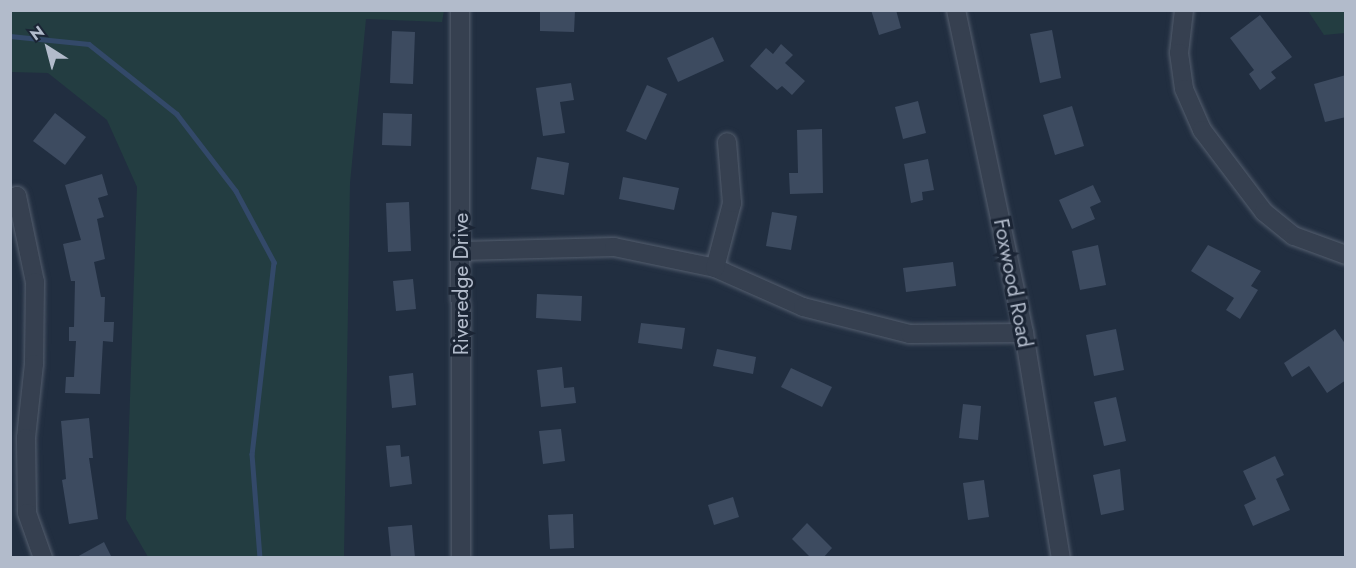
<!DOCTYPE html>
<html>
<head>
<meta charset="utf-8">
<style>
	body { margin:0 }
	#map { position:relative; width:1356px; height:568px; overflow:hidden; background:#212e40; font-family:Jost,sans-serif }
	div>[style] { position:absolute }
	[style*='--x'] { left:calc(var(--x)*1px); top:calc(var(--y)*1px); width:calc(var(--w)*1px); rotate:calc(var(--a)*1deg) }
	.green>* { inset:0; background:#233d41 }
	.stream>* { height:4.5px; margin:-2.25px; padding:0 2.25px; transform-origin:2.25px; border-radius:2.25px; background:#334969 }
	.building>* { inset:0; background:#3d4b60 }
	.roads { filter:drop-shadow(0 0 2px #545e6e) drop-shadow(0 0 2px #545e6e) }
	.street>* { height:18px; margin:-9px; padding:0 9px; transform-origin:9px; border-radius:9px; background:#364050 }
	span { translate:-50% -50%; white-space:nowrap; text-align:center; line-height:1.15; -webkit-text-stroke:6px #1b2535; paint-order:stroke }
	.street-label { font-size:21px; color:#b2bbcb }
	.frame { position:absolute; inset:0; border:12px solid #b2bbcb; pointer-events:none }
	.north { position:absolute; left:18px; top:18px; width:60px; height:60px; -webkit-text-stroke:4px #1b2535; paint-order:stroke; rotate:324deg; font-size:16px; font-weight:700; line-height:24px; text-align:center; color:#b2bbcb }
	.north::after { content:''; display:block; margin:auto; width:21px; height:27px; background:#b2bbcb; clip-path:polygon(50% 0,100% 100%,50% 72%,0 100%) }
</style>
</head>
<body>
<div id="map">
	<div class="green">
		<i style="clip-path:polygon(11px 10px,444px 11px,442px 22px,366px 19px,350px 183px,344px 557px,148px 557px,126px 519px,137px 187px,107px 120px,48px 73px,11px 72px)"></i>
		<i style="clip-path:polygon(1308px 11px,1345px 11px,1345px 33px,1324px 35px)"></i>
	</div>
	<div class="stream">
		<i style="--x:10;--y:36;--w:79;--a:5.8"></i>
		<i style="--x:89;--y:44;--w:112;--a:38.5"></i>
		<i style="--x:177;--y:114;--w:97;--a:52.5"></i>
		<i style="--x:236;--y:191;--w:81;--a:61.8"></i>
		<i style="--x:274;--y:262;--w:193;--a:96.5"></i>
		<i style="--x:252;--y:454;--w:104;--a:85.6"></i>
	</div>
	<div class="building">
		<i style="clip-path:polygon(540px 10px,575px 10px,574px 32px,540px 31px)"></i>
		<i style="clip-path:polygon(871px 10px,896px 10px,901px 28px,879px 35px)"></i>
		<i style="clip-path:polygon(1260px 15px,1292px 57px,1271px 72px,1276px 78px,1260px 90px,1249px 74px,1254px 70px,1230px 38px)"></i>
		<i style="clip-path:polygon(1052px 30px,1061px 78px,1040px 83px,1030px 34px)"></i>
		<i style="clip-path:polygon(392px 31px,415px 32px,413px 84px,390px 83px)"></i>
		<i style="clip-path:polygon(713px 37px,724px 61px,678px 82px,667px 58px)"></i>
		<i style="clip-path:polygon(781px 44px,793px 55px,785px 63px,805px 81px,792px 95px,782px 86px,777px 90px,750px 66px,766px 48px,773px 54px)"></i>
		<i style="clip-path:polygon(1346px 75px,1346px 117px,1325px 122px,1314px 84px)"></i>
		<i style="clip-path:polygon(571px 83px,574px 100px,560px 102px,565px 133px,543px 136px,536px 88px)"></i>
		<i style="clip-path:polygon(647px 85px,667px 94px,646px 140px,626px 131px)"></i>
		<i style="clip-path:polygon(918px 101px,926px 133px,903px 139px,895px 107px)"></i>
		<i style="clip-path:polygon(1072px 106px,1084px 146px,1055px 155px,1043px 115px)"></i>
		<i style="clip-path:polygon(55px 113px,86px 137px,65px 165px,33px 141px)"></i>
		<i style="clip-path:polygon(383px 113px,412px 114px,411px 146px,382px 145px)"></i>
		<i style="clip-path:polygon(822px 129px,823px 193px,790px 194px,789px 173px,798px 173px,797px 130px)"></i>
		<i style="clip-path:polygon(537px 157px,569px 163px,564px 195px,531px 189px)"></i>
		<i style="clip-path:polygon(928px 159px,934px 190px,922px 192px,923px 200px,911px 203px,904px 164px)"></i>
		<i style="clip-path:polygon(102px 174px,108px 195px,98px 198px,104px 217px,97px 219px,105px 259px,94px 262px,101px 297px,105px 297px,104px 322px,114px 322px,113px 342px,103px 341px,100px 394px,65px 393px,66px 377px,74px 377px,76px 341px,69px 341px,69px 327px,74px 327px,75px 281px,71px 281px,63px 244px,81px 240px,65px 185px)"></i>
		<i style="clip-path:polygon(623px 177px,679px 188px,674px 210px,619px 199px)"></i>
		<i style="clip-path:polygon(1093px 185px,1101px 202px,1090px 207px,1095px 219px,1072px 229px,1059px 200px)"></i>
		<i style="clip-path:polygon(409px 202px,411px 251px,388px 252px,386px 203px)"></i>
		<i style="clip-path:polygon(772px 212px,797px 216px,791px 250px,766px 246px)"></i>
		<i style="clip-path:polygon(1098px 245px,1106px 285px,1080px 290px,1072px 251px)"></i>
		<i style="clip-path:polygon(1208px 245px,1261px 271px,1251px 286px,1258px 290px,1240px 319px,1226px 310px,1234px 298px,1191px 271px)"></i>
		<i style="clip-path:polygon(953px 262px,956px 286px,906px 292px,903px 268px)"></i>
		<i style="clip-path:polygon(413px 279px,416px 309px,396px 311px,393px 281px)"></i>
		<i style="clip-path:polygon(537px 294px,582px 296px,581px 321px,536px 318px)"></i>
		<i style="clip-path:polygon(641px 323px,685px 328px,682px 349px,638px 343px)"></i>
		<i style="clip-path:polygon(1116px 329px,1124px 370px,1094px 376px,1086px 335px)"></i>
		<i style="clip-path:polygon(1335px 329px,1346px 345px,1346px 380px,1327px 393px,1309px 366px,1292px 377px,1284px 363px)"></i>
		<i style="clip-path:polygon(717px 349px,756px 357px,753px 374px,713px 366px)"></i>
		<i style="clip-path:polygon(562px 367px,564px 388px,574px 387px,576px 403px,541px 407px,537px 370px)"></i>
		<i style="clip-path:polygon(791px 368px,832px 387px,822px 407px,781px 387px)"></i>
		<i style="clip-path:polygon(413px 373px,416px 405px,392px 408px,389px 376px)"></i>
		<i style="clip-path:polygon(1116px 397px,1126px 441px,1104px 446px,1094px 402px)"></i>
		<i style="clip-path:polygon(963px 404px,981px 406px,978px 440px,959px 438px)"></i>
		<i style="clip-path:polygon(89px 418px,93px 458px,89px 458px,98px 519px,69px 524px,62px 480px,66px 479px,61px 421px)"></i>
		<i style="clip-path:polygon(561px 429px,565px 461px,543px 464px,539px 431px)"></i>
		<i style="clip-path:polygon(400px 445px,401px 457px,409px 456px,412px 484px,390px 487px,386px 446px)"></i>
		<i style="clip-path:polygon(1275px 456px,1284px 475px,1276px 479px,1290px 510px,1253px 526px,1244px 505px,1256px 499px,1243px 471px)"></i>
		<i style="clip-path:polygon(1120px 469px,1124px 510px,1101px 515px,1093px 475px)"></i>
		<i style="clip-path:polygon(984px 480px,989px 517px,968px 520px,963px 483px)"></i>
		<i style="clip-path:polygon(733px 497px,739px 517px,714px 525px,708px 505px)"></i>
		<i style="clip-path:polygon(573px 514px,574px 548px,550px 549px,548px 515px)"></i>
		<i style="clip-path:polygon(807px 523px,832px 548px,823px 558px,811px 558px,792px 539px)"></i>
		<i style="clip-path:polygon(412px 525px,415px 558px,391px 558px,388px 527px)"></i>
		<i style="clip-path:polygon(104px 542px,112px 558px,75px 558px)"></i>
	</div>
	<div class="roads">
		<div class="street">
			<i style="--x:460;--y:10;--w:548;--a:89.9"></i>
			<i style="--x:956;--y:10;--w:330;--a:78.1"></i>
			<i style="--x:1024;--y:333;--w:228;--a:80.7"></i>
			<i style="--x:1184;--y:10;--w:43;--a:96.6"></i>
			<i style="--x:1179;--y:53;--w:36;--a:82"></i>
			<i style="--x:1184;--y:89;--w:45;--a:66.3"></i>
			<i style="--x:1202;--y:130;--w:103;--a:52.9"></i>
			<i style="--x:1264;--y:212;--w:38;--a:39"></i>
			<i style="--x:1294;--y:236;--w:55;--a:20.1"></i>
			<i style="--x:10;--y:198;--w:7;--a:-16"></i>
			<i style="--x:17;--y:196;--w:88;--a:78.2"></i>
			<i style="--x:35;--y:282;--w:82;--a:90.7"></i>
			<i style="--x:34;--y:364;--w:74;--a:96.2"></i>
			<i style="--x:26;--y:438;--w:75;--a:89.2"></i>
			<i style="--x:27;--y:513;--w:48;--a:70.4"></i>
			<i style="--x:462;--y:251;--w:152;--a:-1.5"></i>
			<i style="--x:614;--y:247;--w:103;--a:11.7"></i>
			<i style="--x:715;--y:268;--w:96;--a:23.9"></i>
			<i style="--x:803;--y:307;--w:110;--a:14.2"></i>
			<i style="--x:910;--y:334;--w:114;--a:-0.5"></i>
			<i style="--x:715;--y:268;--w:67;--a:-75.3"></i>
			<i style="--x:732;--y:203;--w:61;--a:-94.7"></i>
		</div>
	</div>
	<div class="street-label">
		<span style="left:1013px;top:283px;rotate:79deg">Foxwood Road</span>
		<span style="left:461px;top:284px;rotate:-90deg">Riveredge Drive</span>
	</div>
	<div class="frame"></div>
	<div class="north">N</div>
</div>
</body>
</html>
